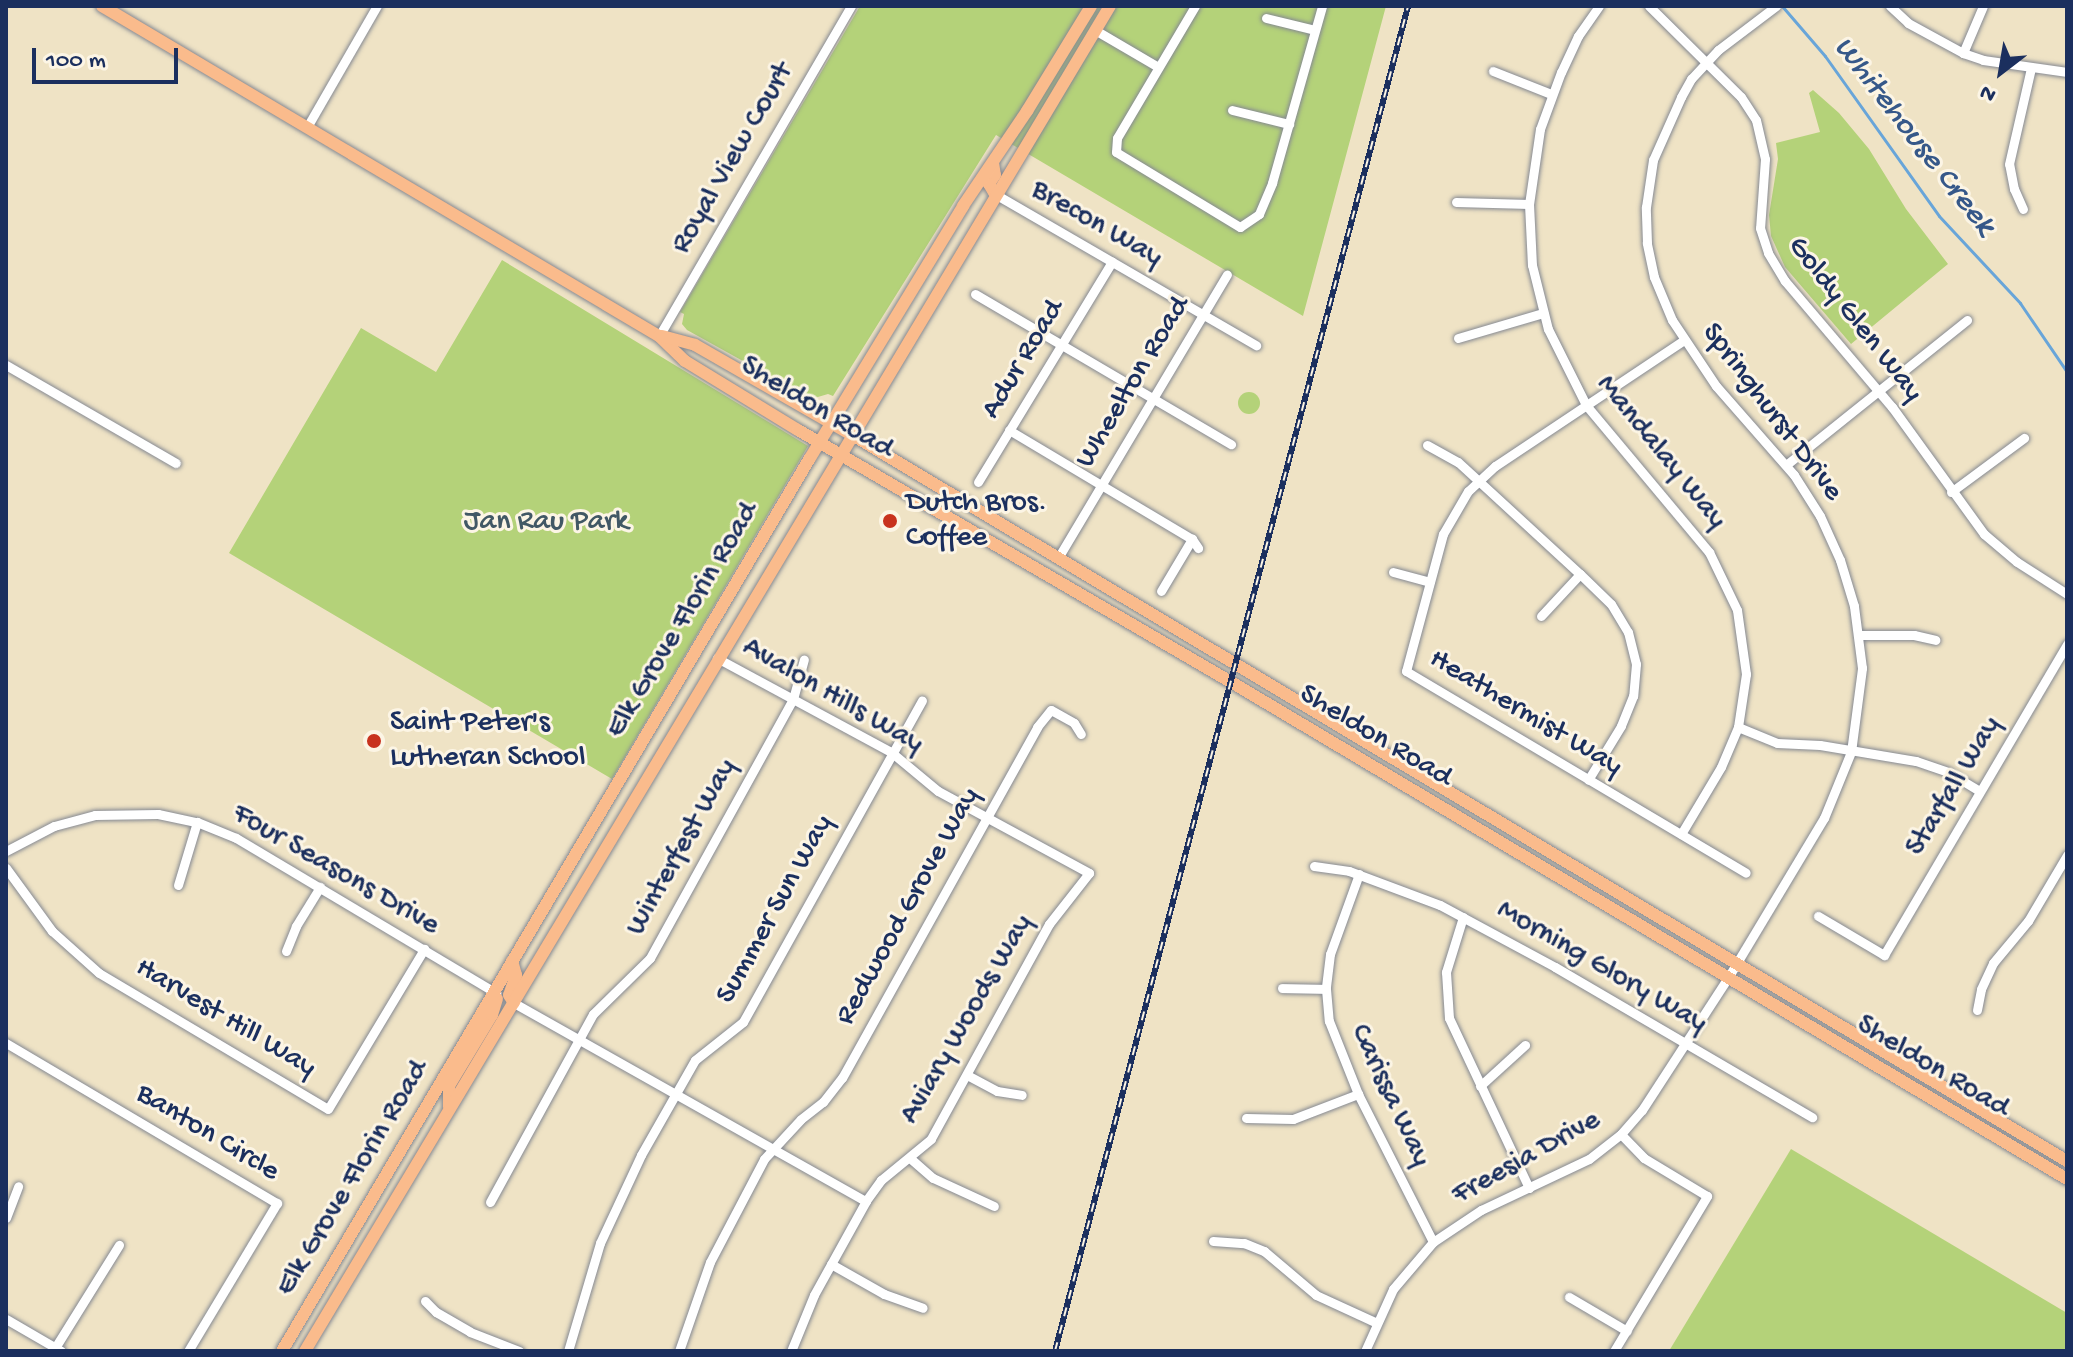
<!DOCTYPE html>
<html>
<head>
<meta charset="utf-8">
<style>
	body { margin:0 }
	#map { position:relative; width:2073px; height:1357px; overflow:hidden; background:#efe3c5; font-family:"Gochi Hand",sans-serif }
	div>[style] { position:absolute }
	[style*='--x'] { left:calc(var(--x)*1px); top:calc(var(--y)*1px); width:calc(var(--w)*1px); rotate:calc(var(--a)*1deg) }
	.green>* { inset:0; background:#b4d279 }
	.round { border-radius:50% }
	.stream>* { height:3px; margin:-1.5px; padding:0 1.5px; transform-origin:1.5px; border-radius:1.5px; background:#68a5d9 }
	.roads { filter:drop-shadow(0 0 2px #858992) drop-shadow(0 0 2px #858992) }
	.minor>* { height:9px; margin:-4.5px; padding:0 4.5px; transform-origin:4.5px; border-radius:4.5px; background:#fff }
	.major>* { height:12px; margin:-6px; padding:0 6px; transform-origin:6px; border-radius:6px; background:#fabb8c }
	.rail>* { height:6px; margin-top:-3px; transform-origin:0; background:repeating-linear-gradient(90deg,#fcf5e5 0 9px,#1b2f5e 0 18px); box-sizing:border-box; border-block:2px solid #1b2f5e }
	.dots>* { width:22px; height:22px; translate:-50% -50%; box-sizing:border-box; border:4px solid #fcf5e5; border-radius:50% }
	span { translate:-50% -50%; white-space:nowrap; text-align:center; line-height:1.15; -webkit-text-stroke:6px #fcf5e5; paint-order:stroke }
	.street-label { font-size:30px; color:#1b2f5e }
	.poi-label { font-size:30px; color:#1b2f5e }
	.left { translate:0 -50%; text-align:left }
	.park-label { font-size:30px; color:#415865 }
	.water-label { font-size:32px; color:#365889; font-style:italic }
	.frame { position:absolute; inset:0; border:8px solid #1b2f5e; pointer-events:none }
	.north { position:absolute; left:1961px; top:32px; width:80px; height:80px; -webkit-text-stroke:6px #fcf5e5; paint-order:stroke; rotate:211deg; font-size:22px; font-weight:700; line-height:32px; text-align:center; color:#1b2f5e }
	.north::after { content:''; display:block; margin:auto; width:28px; height:36px; background:#1b2f5e; clip-path:polygon(50% 0,100% 100%,50% 72%,0 100%) }
	.scale { position:absolute; left:32px; top:48px; width:146px; height:36px; box-sizing:border-box; border:4px solid #1b2f5e; border-top:0; padding-left:10px; font-size:24px; line-height:28px; white-space:nowrap; color:#1b2f5e; -webkit-text-stroke:6px #fcf5e5; paint-order:stroke }
</style>
</head>
<body>
<div id="map">
	<div class="green">
		<i style="clip-path:polygon(860px 6px,1386px 6px,1303px 316px,996px 135px,833px 396px,828px 394px,811px 399px,687px 330px,682px 324px,684px 314px,680px 312px)"></i>
		<i style="clip-path:polygon(1813px 90px,1839px 113px,1869px 149px,1906px 209px,1948px 264px,1851px 344px,1785px 267px,1771px 236px,1769px 215px,1778px 159px,1776px 143px,1820px 132px,1809px 93px)"></i>
		<i style="clip-path:polygon(502px 260px,808px 446px,612px 779px,229px 553px,361px 328px,436px 372px)"></i>
		<i class="round" style="left:1238px;top:392px;width:22px;height:22px"></i>
		<i style="clip-path:polygon(1791px 1149px,2067px 1313px,2067px 1351px,1669px 1351px)"></i>
	</div>
	<div class="stream">
		<i style="--x:1782;--y:6;--w:66;--a:49.3"></i>
		<i style="--x:1825;--y:56;--w:196;--a:54.5"></i>
		<i style="--x:1939;--y:216;--w:119;--a:47"></i>
		<i style="--x:2020;--y:303;--w:83;--a:55.7"></i>
	</div>
	<div class="roads">
		<div class="minor">
			<i style="--x:1195;--y:6;--w:153;--a:120.6"></i>
			<i style="--x:1117;--y:138;--w:14;--a:94"></i>
			<i style="--x:1116;--y:152;--w:145;--a:31.2"></i>
			<i style="--x:1240;--y:227;--w:23;--a:-34"></i>
			<i style="--x:1259;--y:214;--w:34;--a:-67"></i>
			<i style="--x:1272;--y:183;--w:184;--a:-74.2"></i>
			<i style="--x:1599;--y:6;--w:37;--a:125"></i>
			<i style="--x:1578;--y:36;--w:40;--a:115"></i>
			<i style="--x:1561;--y:72;--w:61;--a:110.2"></i>
			<i style="--x:1540;--y:129;--w:76;--a:98.3"></i>
			<i style="--x:1529;--y:204;--w:61;--a:87.2"></i>
			<i style="--x:1532;--y:265;--w:66;--a:76"></i>
			<i style="--x:1548;--y:329;--w:85;--a:63.4"></i>
			<i style="--x:1586;--y:405;--w:192;--a:50.1"></i>
			<i style="--x:1709;--y:552;--w:64;--a:64.2"></i>
			<i style="--x:1737;--y:610;--w:65;--a:82"></i>
			<i style="--x:1746;--y:674;--w:54;--a:98.6"></i>
			<i style="--x:1738;--y:727;--w:43;--a:113"></i>
			<i style="--x:1721;--y:767;--w:78;--a:120.8"></i>
			<i style="--x:1649;--y:6;--w:129;--a:44.7"></i>
			<i style="--x:1741;--y:97;--w:27;--a:57"></i>
			<i style="--x:1756;--y:120;--w:40;--a:77"></i>
			<i style="--x:1765;--y:159;--w:69;--a:94.1"></i>
			<i style="--x:1760;--y:228;--w:26;--a:72"></i>
			<i style="--x:1768;--y:253;--w:33;--a:59"></i>
			<i style="--x:1785;--y:281;--w:165;--a:49.7"></i>
			<i style="--x:1892;--y:407;--w:157;--a:54.1"></i>
			<i style="--x:1984;--y:534;--w:43;--a:40.3"></i>
			<i style="--x:2017;--y:562;--w:59;--a:32.6"></i>
			<i style="--x:1890;--y:6;--w:25;--a:43"></i>
			<i style="--x:1908;--y:23;--w:63;--a:28.6"></i>
			<i style="--x:1963;--y:53;--w:21;--a:19"></i>
			<i style="--x:1983;--y:60;--w:85;--a:8.1"></i>
			<i style="--x:1266;--y:18;--w:50;--a:13.8"></i>
			<i style="--x:1095;--y:30;--w:73;--a:30.4"></i>
			<i style="--x:1963;--y:53;--w:51;--a:-66.9"></i>
			<i style="--x:1493;--y:71;--w:62;--a:21.6"></i>
			<i style="--x:1232;--y:110;--w:59;--a:13.8"></i>
			<i style="--x:307;--y:127;--w:140;--a:-60"></i>
			<i style="--x:995;--y:194;--w:302;--a:30.1"></i>
			<i style="--x:1456;--y:202;--w:73;--a:1.6"></i>
			<i style="--x:2023;--y:209;--w:22;--a:-114"></i>
			<i style="--x:2014;--y:189;--w:25;--a:-101"></i>
			<i style="--x:2009;--y:164;--w:98;--a:-77.1"></i>
			<i style="--x:975;--y:294;--w:297;--a:30.4"></i>
			<i style="--x:659;--y:336;--w:382;--a:-59.8"></i>
			<i style="--x:1458;--y:338;--w:89;--a:-16.4"></i>
			<i style="--x:1684;--y:340;--w:227;--a:146.3"></i>
			<i style="--x:1495;--y:466;--w:37;--a:137"></i>
			<i style="--x:1468;--y:491;--w:50;--a:120.2"></i>
			<i style="--x:1443;--y:534;--w:142;--a:105.1"></i>
			<i style="--x:1406;--y:671;--w:395;--a:30.7"></i>
			<i style="--x:6;--y:365;--w:196;--a:30"></i>
			<i style="--x:1009;--y:430;--w:213;--a:30.8"></i>
			<i style="--x:1192;--y:539;--w:11;--a:56"></i>
			<i style="--x:1427;--y:445;--w:35;--a:29"></i>
			<i style="--x:1458;--y:462;--w:166;--a:42.6"></i>
			<i style="--x:1580;--y:574;--w:43;--a:44.1"></i>
			<i style="--x:1611;--y:604;--w:33;--a:59"></i>
			<i style="--x:1628;--y:632;--w:33;--a:76"></i>
			<i style="--x:1636;--y:664;--w:32;--a:95"></i>
			<i style="--x:1633;--y:696;--w:32;--a:112"></i>
			<i style="--x:1621;--y:726;--w:63;--a:121.4"></i>
			<i style="--x:1786;--y:465;--w:232;--a:-38.7"></i>
			<i style="--x:978;--y:482;--w:258;--a:-58.7"></i>
			<i style="--x:1951;--y:492;--w:91;--a:-36.5"></i>
			<i style="--x:1058;--y:558;--w:330;--a:-59.2"></i>
			<i style="--x:1393;--y:572;--w:38;--a:15"></i>
			<i style="--x:1161;--y:591;--w:61;--a:-59.2"></i>
			<i style="--x:1541;--y:616;--w:57;--a:-47.1"></i>
			<i style="--x:1859;--y:635;--w:55;--a:0"></i>
			<i style="--x:1914;--y:635;--w:22;--a:13"></i>
			<i style="--x:717;--y:658;--w:198;--a:28.4"></i>
			<i style="--x:891;--y:752;--w:61;--a:39.7"></i>
			<i style="--x:938;--y:791;--w:172;--a:28.5"></i>
			<i style="--x:1089;--y:873;--w:65;--a:128.1"></i>
			<i style="--x:1049;--y:924;--w:245;--a:118.8"></i>
			<i style="--x:931;--y:1139;--w:65;--a:140.6"></i>
			<i style="--x:881;--y:1180;--w:26;--a:126"></i>
			<i style="--x:866;--y:1201;--w:107;--a:119"></i>
			<i style="--x:814;--y:1295;--w:61;--a:112.3"></i>
			<i style="--x:1738;--y:727;--w:42;--a:22.3"></i>
			<i style="--x:1777;--y:743;--w:43;--a:2.7"></i>
			<i style="--x:1820;--y:745;--w:97;--a:9.5"></i>
			<i style="--x:1916;--y:761;--w:34;--a:19"></i>
			<i style="--x:1948;--y:772;--w:37;--a:31"></i>
			<i style="--x:6;--y:851;--w:54;--a:-27.5"></i>
			<i style="--x:54;--y:826;--w:42;--a:-15"></i>
			<i style="--x:95;--y:815;--w:63;--a:-0.9"></i>
			<i style="--x:158;--y:814;--w:40;--a:12"></i>
			<i style="--x:197;--y:822;--w:42;--a:22.3"></i>
			<i style="--x:236;--y:838;--w:303;--a:30.8"></i>
			<i style="--x:1314;--y:866;--w:35;--a:8"></i>
			<i style="--x:1349;--y:871;--w:97;--a:20.5"></i>
			<i style="--x:1440;--y:905;--w:131;--a:28.3"></i>
			<i style="--x:1555;--y:967;--w:298;--a:30.3"></i>
			<i style="--x:6;--y:868;--w:78;--a:53.9"></i>
			<i style="--x:52;--y:931;--w:63;--a:41.8"></i>
			<i style="--x:99;--y:973;--w:266;--a:30.7"></i>
			<i style="--x:328;--y:1109;--w:187;--a:-59"></i>
			<i style="--x:1359;--y:874;--w:85;--a:109.9"></i>
			<i style="--x:1330;--y:954;--w:35;--a:97"></i>
			<i style="--x:1326;--y:989;--w:32;--a:85"></i>
			<i style="--x:1329;--y:1021;--w:79;--a:68.3"></i>
			<i style="--x:1358;--y:1094;--w:166;--a:63.1"></i>
			<i style="--x:178;--y:885;--w:66;--a:-73.2"></i>
			<i style="--x:1818;--y:916;--w:77;--a:30.6"></i>
			<i style="--x:1884;--y:955;--w:361;--a:-59.5"></i>
			<i style="--x:1463;--y:917;--w:58;--a:107.2"></i>
			<i style="--x:1446;--y:972;--w:46;--a:86.3"></i>
			<i style="--x:1449;--y:1018;--w:188;--a:64.8"></i>
			<i style="--x:286;--y:951;--w:27;--a:-68"></i>
			<i style="--x:296;--y:926;--w:46;--a:-58.4"></i>
			<i style="--x:1282;--y:988;--w:44;--a:1.3"></i>
			<i style="--x:514;--y:1003;--w:404;--a:29.4"></i>
			<i style="--x:1977;--y:1010;--w:21;--a:-79"></i>
			<i style="--x:1981;--y:989;--w:29;--a:-65"></i>
			<i style="--x:1993;--y:963;--w:55;--a:-50.2"></i>
			<i style="--x:2028;--y:921;--w:77;--a:-59.4"></i>
			<i style="--x:6;--y:1043;--w:315;--a:30.6"></i>
			<i style="--x:277;--y:1203;--w:173;--a:121"></i>
			<i style="--x:967;--y:1075;--w:34;--a:28"></i>
			<i style="--x:997;--y:1091;--w:25;--a:9"></i>
			<i style="--x:1480;--y:1086;--w:61;--a:-42.3"></i>
			<i style="--x:1246;--y:1118;--w:47;--a:1.2"></i>
			<i style="--x:1293;--y:1119;--w:70;--a:-21"></i>
			<i style="--x:911;--y:1159;--w:29;--a:41"></i>
			<i style="--x:933;--y:1178;--w:67;--a:24.7"></i>
			<i style="--x:490;--y:1202;--w:214;--a:-61.3"></i>
			<i style="--x:593;--y:1014;--w:80;--a:-44.5"></i>
			<i style="--x:650;--y:958;--w:296;--a:-61.1"></i>
			<i style="--x:793;--y:699;--w:41;--a:-74.6"></i>
			<i style="--x:6;--y:1218;--w:34;--a:-69"></i>
			<i style="--x:1213;--y:1241;--w:31;--a:4"></i>
			<i style="--x:1244;--y:1243;--w:22;--a:22"></i>
			<i style="--x:1264;--y:1251;--w:68;--a:40.2"></i>
			<i style="--x:1316;--y:1295;--w:65;--a:24.6"></i>
			<i style="--x:831;--y:1264;--w:61;--a:29.5"></i>
			<i style="--x:884;--y:1294;--w:41;--a:19.7"></i>
			<i style="--x:1569;--y:1297;--w:67;--a:30.4"></i>
			<i style="--x:425;--y:1301;--w:16;--a:45"></i>
			<i style="--x:436;--y:1312;--w:39;--a:30"></i>
			<i style="--x:470;--y:1332;--w:53;--a:21.2"></i>
			<i style="--x:6;--y:1319;--w:64;--a:30.2"></i>
			<i style="--x:53;--y:1351;--w:125;--a:-58.1"></i>
			<i style="--x:568;--y:1351;--w:113;--a:-73.5"></i>
			<i style="--x:600;--y:1243;--w:97;--a:-65"></i>
			<i style="--x:641;--y:1155;--w:109;--a:-60.4"></i>
			<i style="--x:695;--y:1060;--w:61;--a:-38.4"></i>
			<i style="--x:743;--y:1022;--w:368;--a:-60.9"></i>
			<i style="--x:679;--y:1351;--w:94;--a:-70.8"></i>
			<i style="--x:710;--y:1262;--w:116;--a:-62.3"></i>
			<i style="--x:764;--y:1159;--w:54;--a:-47.2"></i>
			<i style="--x:801;--y:1119;--w:28;--a:-38"></i>
			<i style="--x:823;--y:1102;--w:31;--a:-52"></i>
			<i style="--x:842;--y:1078;--w:402;--a:-60.9"></i>
			<i style="--x:1037;--y:727;--w:22;--a:-51"></i>
			<i style="--x:1051;--y:710;--w:26;--a:29"></i>
			<i style="--x:1074;--y:723;--w:13;--a:58"></i>
			<i style="--x:1365;--y:1351;--w:68;--a:-65.7"></i>
			<i style="--x:1393;--y:1289;--w:62;--a:-49.6"></i>
			<i style="--x:1433;--y:1242;--w:58;--a:-33.7"></i>
			<i style="--x:1481;--y:1210;--w:119;--a:-25.3"></i>
			<i style="--x:1589;--y:1159;--w:41;--a:-38"></i>
			<i style="--x:1621;--y:1134;--w:32;--a:-49"></i>
			<i style="--x:1642;--y:1110;--w:160;--a:-57"></i>
			<i style="--x:1729;--y:976;--w:184;--a:-59"></i>
			<i style="--x:1824;--y:818;--w:71;--a:-67.8"></i>
			<i style="--x:1851;--y:752;--w:85;--a:-82.5"></i>
			<i style="--x:1862;--y:668;--w:63;--a:-97.4"></i>
			<i style="--x:1854;--y:606;--w:48;--a:-106.9"></i>
			<i style="--x:1840;--y:560;--w:48;--a:-114.4"></i>
			<i style="--x:1820;--y:516;--w:49;--a:-122.4"></i>
			<i style="--x:1794;--y:475;--w:118;--a:-131.2"></i>
			<i style="--x:1716;--y:386;--w:79;--a:-123.7"></i>
			<i style="--x:1672;--y:320;--w:47;--a:-112.7"></i>
			<i style="--x:1654;--y:277;--w:35;--a:-102"></i>
			<i style="--x:1647;--y:243;--w:36;--a:-92"></i>
			<i style="--x:1646;--y:207;--w:48;--a:-81.5"></i>
			<i style="--x:1653;--y:160;--w:69;--a:-66"></i>
			<i style="--x:1681;--y:97;--w:21;--a:-61"></i>
			<i style="--x:1691;--y:79;--w:40;--a:-47"></i>
			<i style="--x:1718;--y:50;--w:73;--a:-37.2"></i>
			<i style="--x:1614;--y:1351;--w:181;--a:-59"></i>
			<i style="--x:1707;--y:1196;--w:74;--a:-148.9"></i>
			<i style="--x:1644;--y:1158;--w:33;--a:-134"></i>
		</div>
		<div class="major">
			<i style="--x:102;--y:6;--w:647;--a:30.65"></i>
			<i style="--x:659;--y:336;--w:36;--a:44"></i>
			<i style="--x:685;--y:361;--w:132;--a:31.4"></i>
			<i style="--x:798;--y:430;--w:501;--a:30.2"></i>
			<i style="--x:1231;--y:682;--w:973;--a:30.73"></i>
			<i style="--x:993;--y:163;--w:12;--a:81"></i>
			<i style="--x:995;--y:175;--w:11;--a:124"></i>
			<i style="--x:989;--y:184;--w:12;--a:59"></i>
			<i style="--x:662;--y:336;--w:34;--a:15"></i>
			<i style="--x:695;--y:345;--w:183;--a:29.8"></i>
			<i style="--x:854;--y:436;--w:1413;--a:30.87"></i>
			<i style="--x:512;--y:961;--w:15;--a:74"></i>
			<i style="--x:516;--y:975;--w:21;--a:109"></i>
			<i style="--x:509;--y:995;--w:9;--a:58"></i>
			<i style="--x:449;--y:1107;--w:21;--a:-90"></i>
			<i style="--x:449;--y:1086;--w:83;--a:-58.8"></i>
			<i style="--x:492;--y:1015;--w:17;--a:-73"></i>
			<i style="--x:282;--y:1351;--w:1037;--a:-59.41"></i>
			<i style="--x:810;--y:458;--w:295;--a:-58.7"></i>
			<i style="--x:963;--y:206;--w:115;--a:-56"></i>
			<i style="--x:1027;--y:111;--w:123;--a:-58.6"></i>
			<i style="--x:305;--y:1351;--w:1567;--a:-59.1"></i>
		</div>
	</div>
	<div class="rail">
		<i style="--x:1055;--y:1351;--w:1391;--a:-75.29"></i>
	</div>
	<div class="dots">
		<i style="left:890px;top:521px;background:#c8321e"></i>
		<i style="left:374px;top:741px;background:#c8321e"></i>
	</div>
	<div class="street-label">
		<span style="left:734px;top:159px;rotate:-60deg">Royal View Court</span>
		<span style="left:1096px;top:225px;rotate:30deg">Brecon Way</span>
		<span style="left:1854px;top:320px;rotate:52deg">Goldy Glen Way</span>
		<span style="left:1024px;top:360px;rotate:-59deg">Adur Road</span>
		<span style="left:1134px;top:383px;rotate:-59deg">Wheelton Road</span>
		<span style="left:816px;top:409px;rotate:31deg">Sheldon Road</span>
		<span style="left:1771px;top:413px;rotate:53deg">Springhurst Drive</span>
		<span style="left:1660px;top:453px;rotate:51deg">Mandalay Way</span>
		<span style="left:684px;top:621px;rotate:-59deg">Elk Grove Florin Road</span>
		<span style="left:832px;top:697px;rotate:30deg">Avalon Hills Way</span>
		<span style="left:1525px;top:714px;rotate:31deg">Heathermist Way</span>
		<span style="left:1375px;top:737px;rotate:31deg">Sheldon Road</span>
		<span style="left:1955px;top:787px;rotate:-59deg">Starfall Way</span>
		<span style="left:683px;top:848px;rotate:-61deg">Winterfest Way</span>
		<span style="left:335px;top:871px;rotate:30deg">Four Seasons Drive</span>
		<span style="left:909px;top:907px;rotate:-61deg">Redwood Grove Way</span>
		<span style="left:776px;top:910px;rotate:-61deg">Summer Sun Way</span>
		<span style="left:1601px;top:968px;rotate:30deg">Morning Glory Way</span>
		<span style="left:225px;top:1019px;rotate:31deg">Harvest Hill Way</span>
		<span style="left:968px;top:1020px;rotate:-60deg">Aviary Woods Way</span>
		<span style="left:1932px;top:1068px;rotate:31deg">Sheldon Road</span>
		<span style="left:1389px;top:1096px;rotate:65deg">Carissa Way</span>
		<span style="left:207px;top:1134px;rotate:31deg">Banton Circle</span>
		<span style="left:1527px;top:1159px;rotate:-29deg">Freesia Drive</span>
		<span style="left:354px;top:1179px;rotate:-59deg">Elk Grove Florin Road</span>
	</div>
	<div class="poi-label">
		<span class="left" style="left:906px;top:521px">Dutch Bros.<br>Coffee</span>
		<span class="left" style="left:390px;top:741px">Saint Peter's<br>Lutheran School</span>
	</div>
	<div class="park-label">
		<span style="left:546px;top:523px">Jan Rau Park</span>
	</div>
	<div class="water-label">
		<span style="left:1913px;top:137px;rotate:52deg">Whitehouse Creek</span>
	</div>
	<div class="frame"></div>
	<div class="north">N</div>
	<div class="scale">100 m</div>
</div>
</body>
</html>
